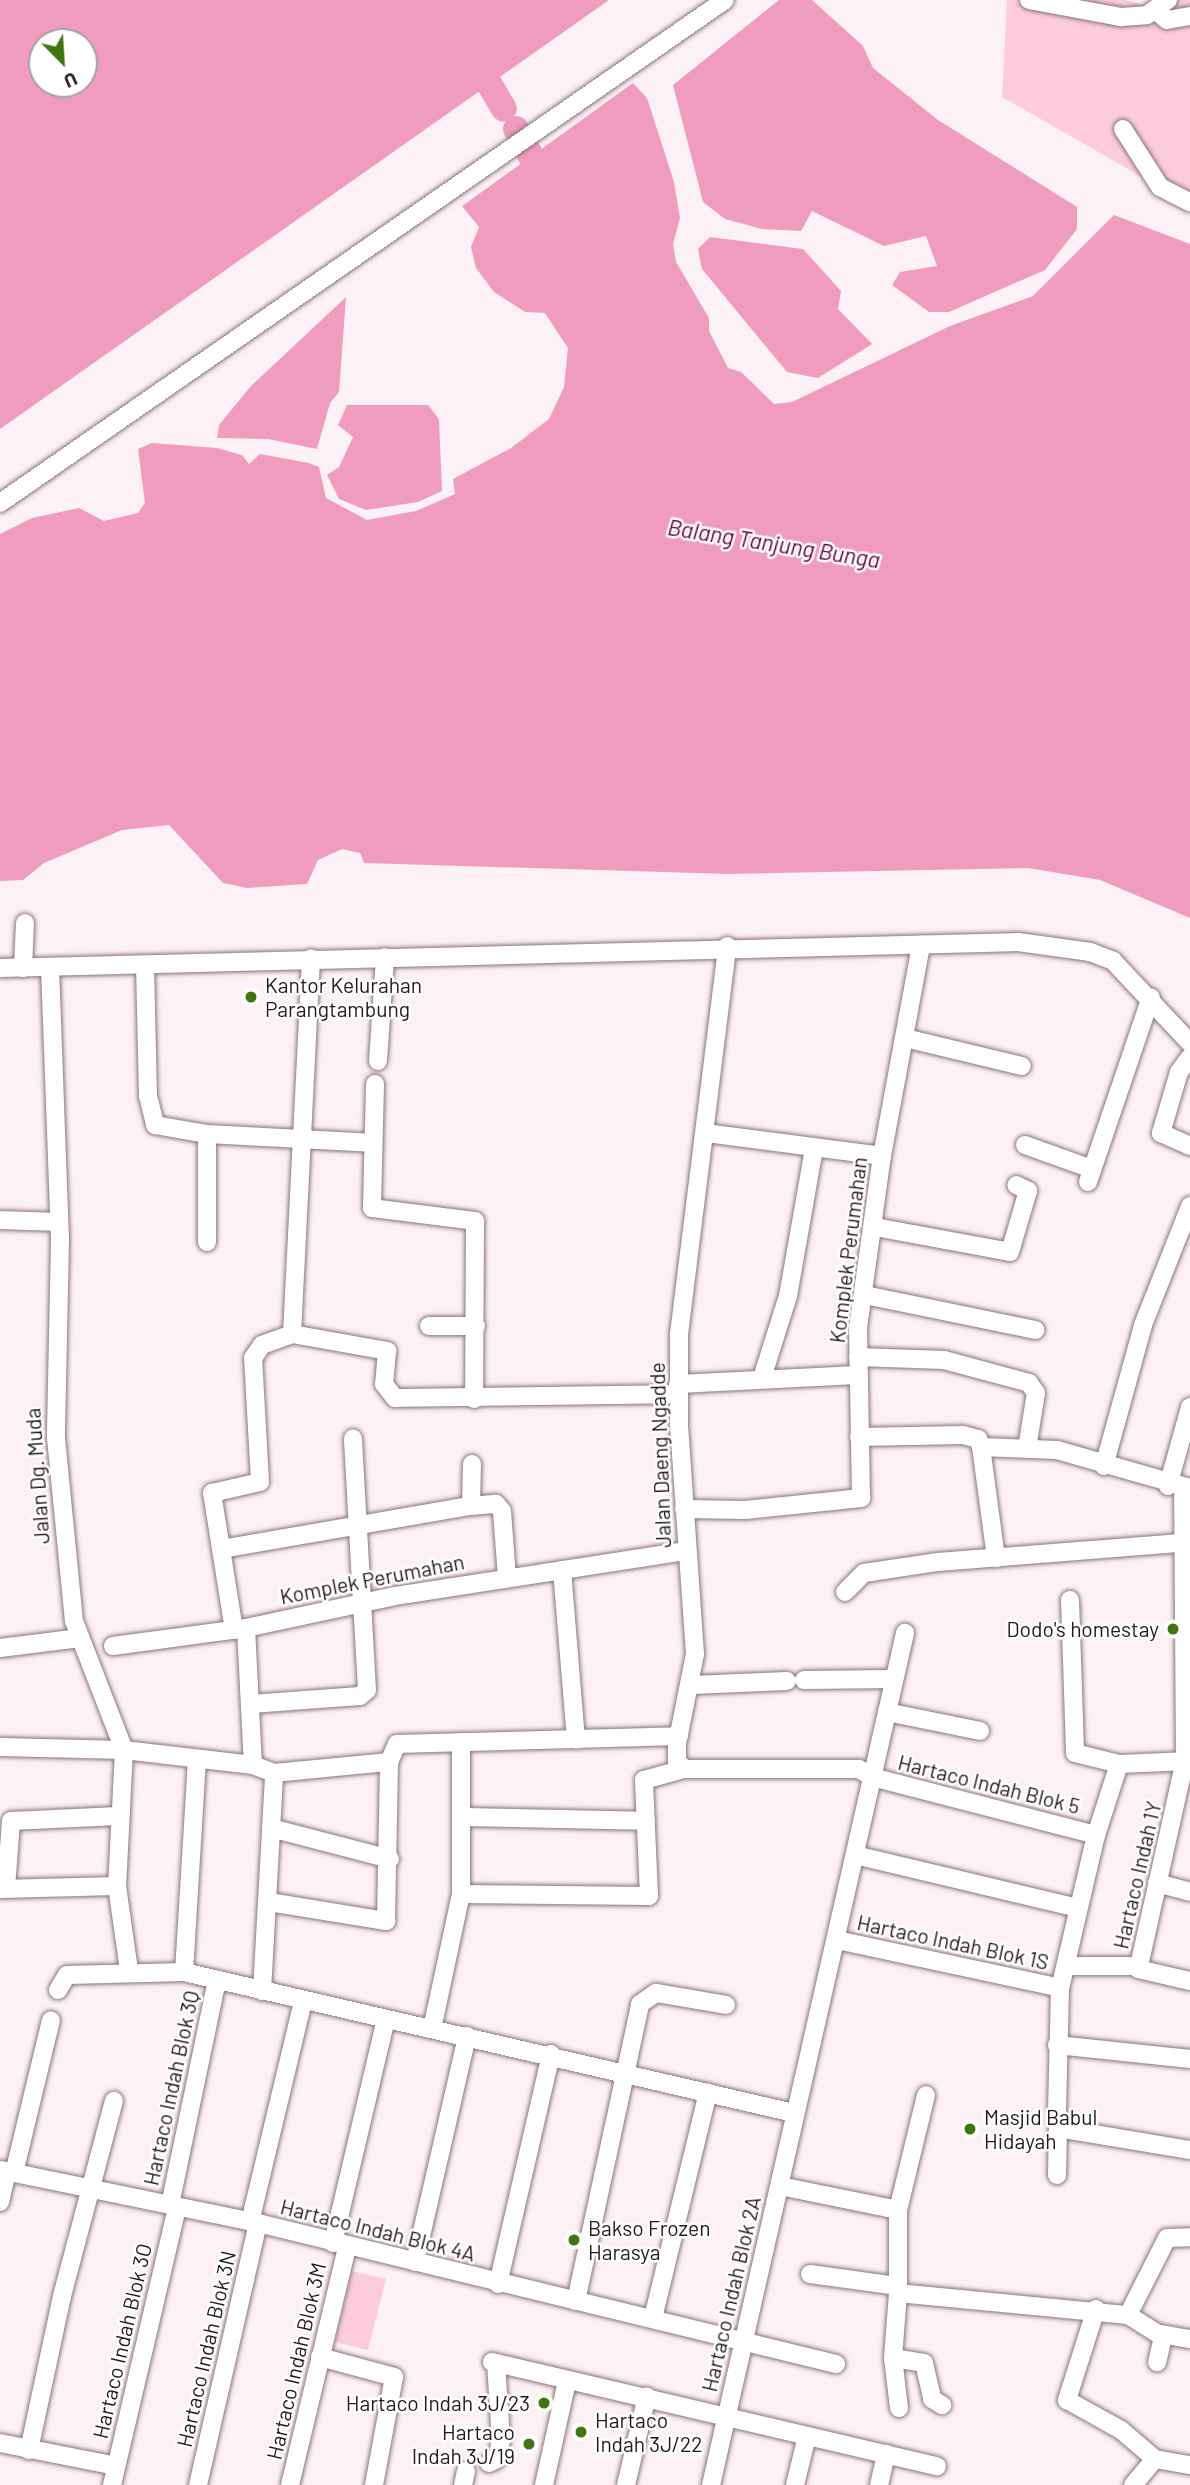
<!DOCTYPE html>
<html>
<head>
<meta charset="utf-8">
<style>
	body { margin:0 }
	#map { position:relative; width:1190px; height:2485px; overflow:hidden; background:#fcf1f5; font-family:Barlow,sans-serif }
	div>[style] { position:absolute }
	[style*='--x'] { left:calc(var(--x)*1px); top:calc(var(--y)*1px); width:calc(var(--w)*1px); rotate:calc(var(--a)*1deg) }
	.green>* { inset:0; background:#fcccde }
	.water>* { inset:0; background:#ef9cbe }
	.river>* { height:26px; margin:-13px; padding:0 13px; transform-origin:13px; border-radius:13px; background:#ef9cbe }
	.roads { filter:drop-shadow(0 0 2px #8b747c) drop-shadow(0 0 2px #8b747c) }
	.street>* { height:18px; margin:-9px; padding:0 9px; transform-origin:9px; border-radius:9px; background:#fff }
	.dots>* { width:19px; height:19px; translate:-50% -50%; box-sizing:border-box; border:4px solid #fff; border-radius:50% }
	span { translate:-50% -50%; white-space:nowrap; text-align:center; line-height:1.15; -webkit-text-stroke:5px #fff; paint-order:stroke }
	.poi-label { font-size:21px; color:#22191d }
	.left { translate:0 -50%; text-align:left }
	.right { translate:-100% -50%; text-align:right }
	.street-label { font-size:21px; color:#22191d }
	.water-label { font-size:23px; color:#65013c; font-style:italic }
	.north { position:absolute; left:28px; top:28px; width:70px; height:70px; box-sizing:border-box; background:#fff; border:2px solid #a7a3a5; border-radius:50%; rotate:156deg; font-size:19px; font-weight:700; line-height:28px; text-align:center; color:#22191d }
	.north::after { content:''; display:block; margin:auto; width:24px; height:32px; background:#3d770d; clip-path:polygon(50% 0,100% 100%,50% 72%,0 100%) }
</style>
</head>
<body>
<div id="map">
	<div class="green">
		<i style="clip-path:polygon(1007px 0,1125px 0,1151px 7px,1155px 0,1190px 0,1190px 194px,1170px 193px,1002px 97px)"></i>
		<i style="clip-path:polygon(352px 2271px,386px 2279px,368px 2350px,335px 2342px)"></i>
	</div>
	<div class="water">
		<i style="clip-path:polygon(evenodd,0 0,609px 0,0 429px,0 0,42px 42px,84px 42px,84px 84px,42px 84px,42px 42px)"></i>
		<i style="clip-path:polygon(779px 0,812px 0,863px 46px,873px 68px,938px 120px,1077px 207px,1077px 229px,1045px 270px,949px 312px,929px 312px,892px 285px,900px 272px,937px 266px,926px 236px,884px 246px,812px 211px,801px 231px,762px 229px,725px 219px,703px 202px,673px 85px)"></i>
		<i style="clip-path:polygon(633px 83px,647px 98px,674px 182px,680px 218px,673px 244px,676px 262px,709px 318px,709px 331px,728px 368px,741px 372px,774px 404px,792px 402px,950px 326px,1033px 296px,1114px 215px,1190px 244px,1190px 918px,1100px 880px,1028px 868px,729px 874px,364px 863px,360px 853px,342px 849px,318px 860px,307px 884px,247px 888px,223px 883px,169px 825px,122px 830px,44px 863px,23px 880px,0 881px,0 534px,32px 518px,79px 508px,104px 521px,138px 513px,145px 503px,138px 449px,152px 443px,217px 448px,242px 455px,249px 464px,260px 454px,309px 463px,319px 467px,326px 498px,367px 520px,416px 511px,455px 494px,453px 479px,511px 448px,549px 419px,564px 387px,568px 348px,545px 313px,525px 312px,494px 292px,476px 268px,471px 247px,479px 227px,462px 206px)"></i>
		<i style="clip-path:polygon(710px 237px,803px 249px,841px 291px,838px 309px,872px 344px,818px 378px,787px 372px,702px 269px,698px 249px)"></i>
		<i style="clip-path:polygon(346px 297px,339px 392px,330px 403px,317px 449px,268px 439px,217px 438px,219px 425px,251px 386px)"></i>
		<i style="clip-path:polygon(347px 405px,428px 405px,439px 419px,442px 491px,418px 502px,366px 510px,339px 499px,327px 475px,339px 467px,353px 437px,338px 425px)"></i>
	</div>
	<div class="river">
		<i style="--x:440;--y:0;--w:126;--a:59.6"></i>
		<i style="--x:516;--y:129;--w:64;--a:61"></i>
	</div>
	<div class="roads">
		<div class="street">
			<i style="--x:1029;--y:0;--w:94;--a:10.5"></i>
			<i style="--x:1121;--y:17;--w:26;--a:-4"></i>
			<i style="--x:1147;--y:15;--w:26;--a:-36"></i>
			<i style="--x:1156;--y:11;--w:14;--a:39"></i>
			<i style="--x:1167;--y:20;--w:23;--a:-10"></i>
			<i style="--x:1123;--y:129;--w:69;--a:57.5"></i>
			<i style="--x:1160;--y:187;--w:34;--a:27"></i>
			<i style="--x:0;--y:503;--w:882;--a:-34.75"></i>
			<i style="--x:145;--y:965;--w:131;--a:88.7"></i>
			<i style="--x:148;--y:1096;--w:30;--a:76"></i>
			<i style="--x:155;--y:1125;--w:53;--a:9.8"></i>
			<i style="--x:207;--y:1134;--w:164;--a:3.1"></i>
			<i style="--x:50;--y:967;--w:273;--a:87.9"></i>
			<i style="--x:60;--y:1240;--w:198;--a:91.2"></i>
			<i style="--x:56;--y:1438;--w:184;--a:84.4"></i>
			<i style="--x:74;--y:1621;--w:138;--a:68.8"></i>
			<i style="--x:124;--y:1750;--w:136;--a:92.9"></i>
			<i style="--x:117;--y:1886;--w:85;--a:81.9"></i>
			<i style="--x:0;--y:968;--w:1018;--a:-1.46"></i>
			<i style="--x:1018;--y:942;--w:73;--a:7.9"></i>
			<i style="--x:1090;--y:952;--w:25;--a:21"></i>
			<i style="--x:1113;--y:961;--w:112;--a:46.8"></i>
			<i style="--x:23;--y:968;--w:45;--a:-87.5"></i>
			<i style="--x:905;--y:1038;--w:120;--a:13.5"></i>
			<i style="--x:1190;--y:1057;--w:19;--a:126"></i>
			<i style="--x:1179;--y:1072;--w:64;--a:106.4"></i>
			<i style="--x:1161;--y:1133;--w:32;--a:24"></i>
			<i style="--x:378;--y:1061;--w:104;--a:-86.1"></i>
			<i style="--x:375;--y:1084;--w:124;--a:91.4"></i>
			<i style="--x:372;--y:1208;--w:104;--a:7.2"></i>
			<i style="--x:475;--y:1221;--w:178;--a:90.3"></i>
			<i style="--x:706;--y:1133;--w:177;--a:7.4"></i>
			<i style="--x:207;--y:1134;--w:108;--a:90"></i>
			<i style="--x:1025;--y:1145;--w:71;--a:19.7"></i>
			<i style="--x:1088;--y:1182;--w:195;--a:-71.2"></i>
			<i style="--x:0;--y:1220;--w:59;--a:1.9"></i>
			<i style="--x:875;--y:1227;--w:137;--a:10.5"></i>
			<i style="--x:1010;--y:1252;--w:64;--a:-73.6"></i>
			<i style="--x:1028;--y:1191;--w:13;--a:-153"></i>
			<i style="--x:865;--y:1295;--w:174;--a:11.6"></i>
			<i style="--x:429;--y:1326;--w:47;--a:0"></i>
			<i style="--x:292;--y:1334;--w:97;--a:10.1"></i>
			<i style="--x:387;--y:1351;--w:33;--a:95"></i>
			<i style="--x:384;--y:1384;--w:18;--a:52"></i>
			<i style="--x:395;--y:1398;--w:283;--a:-0.8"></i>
			<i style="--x:858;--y:1357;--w:86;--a:2"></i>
			<i style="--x:944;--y:1360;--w:88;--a:15.1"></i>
			<i style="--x:1029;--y:1383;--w:12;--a:55"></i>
			<i style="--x:1036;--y:1393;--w:56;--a:99.3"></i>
			<i style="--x:762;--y:1378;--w:86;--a:-72.4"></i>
			<i style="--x:788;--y:1296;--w:150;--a:-80"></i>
			<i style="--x:678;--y:1384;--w:180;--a:-2.9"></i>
			<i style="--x:859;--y:1437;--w:104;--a:-1.1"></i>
			<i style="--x:963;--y:1435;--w:16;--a:15"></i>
			<i style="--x:978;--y:1439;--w:9;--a:69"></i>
			<i style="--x:981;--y:1447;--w:76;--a:2.3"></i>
			<i style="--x:1057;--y:1450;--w:138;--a:15.9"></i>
			<i style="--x:981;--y:1447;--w:112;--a:82.3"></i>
			<i style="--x:472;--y:1464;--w:42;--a:91.4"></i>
			<i style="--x:471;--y:1506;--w:25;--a:-5"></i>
			<i style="--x:496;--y:1504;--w:9;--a:49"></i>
			<i style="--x:502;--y:1511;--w:66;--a:85.7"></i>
			<i style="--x:1104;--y:1466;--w:146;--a:-74.5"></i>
			<i style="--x:1143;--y:1325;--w:128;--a:-68.4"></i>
			<i style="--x:1168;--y:1486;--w:82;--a:-74.4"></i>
			<i style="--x:684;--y:1509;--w:61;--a:0.9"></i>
			<i style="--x:745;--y:1510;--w:117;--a:-5.9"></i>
			<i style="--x:861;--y:1498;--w:170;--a:-91"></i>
			<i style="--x:858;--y:1328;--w:174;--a:-82.1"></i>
			<i style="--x:882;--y:1156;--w:215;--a:-79.5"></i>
			<i style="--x:221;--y:1549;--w:254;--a:-9.8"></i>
			<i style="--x:562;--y:1570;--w:170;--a:85.3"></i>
			<i style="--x:845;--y:1592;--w:27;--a:-45"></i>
			<i style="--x:864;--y:1573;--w:75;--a:-8.5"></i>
			<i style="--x:938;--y:1562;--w:244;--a:-4.5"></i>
			<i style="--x:1070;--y:1600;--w:153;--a:88.1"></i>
			<i style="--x:1075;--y:1753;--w:45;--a:14"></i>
			<i style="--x:246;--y:1628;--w:137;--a:87.1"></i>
			<i style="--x:234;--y:1630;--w:139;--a:-99.1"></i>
			<i style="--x:212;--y:1493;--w:49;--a:-12.9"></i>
			<i style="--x:260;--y:1482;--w:124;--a:-93.2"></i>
			<i style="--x:253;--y:1358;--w:16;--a:-55"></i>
			<i style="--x:262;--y:1345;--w:32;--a:-20"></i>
			<i style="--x:292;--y:1334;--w:376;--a:-87.1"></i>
			<i style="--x:113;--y:1646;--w:134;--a:-7.7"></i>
			<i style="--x:246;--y:1628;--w:152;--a:-12.1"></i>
			<i style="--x:395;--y:1596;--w:294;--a:-8.8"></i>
			<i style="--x:0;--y:1648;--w:81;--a:-7.1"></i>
			<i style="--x:804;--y:1680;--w:90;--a:-0.6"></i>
			<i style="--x:692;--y:1685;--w:95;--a:-2.4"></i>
			<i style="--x:251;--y:1704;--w:109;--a:-4.2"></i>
			<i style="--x:360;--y:1696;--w:9;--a:-41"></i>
			<i style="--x:367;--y:1690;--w:252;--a:-93.2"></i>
			<i style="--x:887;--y:1712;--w:95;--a:11.5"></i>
			<i style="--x:0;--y:1747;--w:124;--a:1.4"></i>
			<i style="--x:124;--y:1750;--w:130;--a:6.6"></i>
			<i style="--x:253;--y:1765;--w:22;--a:21"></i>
			<i style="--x:274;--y:1773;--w:116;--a:-5.5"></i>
			<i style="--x:1190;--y:1761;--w:71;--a:177.6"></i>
			<i style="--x:1119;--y:1764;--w:75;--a:107.9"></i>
			<i style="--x:1096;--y:1835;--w:157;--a:103.2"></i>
			<i style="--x:1060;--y:1988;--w:122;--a:91.4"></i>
			<i style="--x:1057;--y:2110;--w:18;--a:87"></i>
			<i style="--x:1058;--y:2128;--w:134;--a:9.5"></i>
			<i style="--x:684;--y:1769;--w:11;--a:-131"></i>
			<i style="--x:677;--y:1761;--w:17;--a:-90"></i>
			<i style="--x:677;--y:1744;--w:92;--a:-78.7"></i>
			<i style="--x:695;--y:1654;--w:228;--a:-94"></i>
			<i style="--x:679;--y:1427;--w:93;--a:-90"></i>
			<i style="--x:679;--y:1334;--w:391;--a:-82.9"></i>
			<i style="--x:462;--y:1817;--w:184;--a:1.2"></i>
			<i style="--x:271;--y:1828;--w:123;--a:14.6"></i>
			<i style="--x:855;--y:1855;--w:228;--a:13.4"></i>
			<i style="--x:1157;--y:1883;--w:34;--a:15"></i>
			<i style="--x:6;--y:1888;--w:67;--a:-85.7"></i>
			<i style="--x:11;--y:1821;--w:107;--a:-2.7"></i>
			<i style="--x:0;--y:1889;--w:117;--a:-1.5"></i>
			<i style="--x:461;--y:1894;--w:188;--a:0.6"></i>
			<i style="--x:649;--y:1896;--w:116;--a:-92.5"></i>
			<i style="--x:644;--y:1780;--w:41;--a:-15.4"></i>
			<i style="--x:684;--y:1769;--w:175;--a:0"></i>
			<i style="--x:859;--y:1769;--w:15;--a:32"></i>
			<i style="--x:872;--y:1777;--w:231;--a:14.5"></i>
			<i style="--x:269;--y:1902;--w:119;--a:9.2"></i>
			<i style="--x:386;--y:1921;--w:159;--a:-88.9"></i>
			<i style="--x:389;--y:1762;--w:20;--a:-66"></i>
			<i style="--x:397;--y:1744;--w:282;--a:-1.6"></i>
			<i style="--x:837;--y:1940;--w:228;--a:12.1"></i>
			<i style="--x:1066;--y:1966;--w:73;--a:0"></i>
			<i style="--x:1139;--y:1966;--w:210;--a:-77.4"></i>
			<i style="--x:1185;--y:1761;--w:273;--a:-90.4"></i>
			<i style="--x:1138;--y:1969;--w:53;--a:13"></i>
			<i style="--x:184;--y:1972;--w:211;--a:-86.5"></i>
			<i style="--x:58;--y:1990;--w:17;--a:-59"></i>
			<i style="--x:67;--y:1975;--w:117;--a:-1.5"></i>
			<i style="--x:184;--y:1972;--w:626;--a:13.02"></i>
			<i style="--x:262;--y:1991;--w:218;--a:-86.8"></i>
			<i style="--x:432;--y:2029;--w:138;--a:-77.9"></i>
			<i style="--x:461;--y:1894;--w:152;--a:-90"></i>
			<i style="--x:1057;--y:2045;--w:134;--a:6"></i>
			<i style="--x:0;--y:2170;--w:263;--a:11.6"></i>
			<i style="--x:258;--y:2223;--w:595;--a:13.71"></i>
			<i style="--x:14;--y:2173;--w:157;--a:-76.4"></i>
			<i style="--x:1057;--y:2175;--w:47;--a:-88.8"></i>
			<i style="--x:780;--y:2186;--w:120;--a:11.5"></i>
			<i style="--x:898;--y:2210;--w:118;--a:-76.3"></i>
			<i style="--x:0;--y:2202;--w:31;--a:-77"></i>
			<i style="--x:170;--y:2205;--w:230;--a:-78.2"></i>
			<i style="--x:250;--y:2222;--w:226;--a:-76.5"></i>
			<i style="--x:333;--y:2243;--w:230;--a:-76.7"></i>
			<i style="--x:415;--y:2262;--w:232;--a:-77"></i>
			<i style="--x:810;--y:2274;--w:89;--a:7.8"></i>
			<i style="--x:498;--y:2284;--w:236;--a:-77"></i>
			<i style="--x:898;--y:2293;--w:83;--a:-90"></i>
			<i style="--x:576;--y:2301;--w:304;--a:-77.8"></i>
			<i style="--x:640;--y:2004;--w:19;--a:-35"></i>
			<i style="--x:656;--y:1993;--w:71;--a:9.7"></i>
			<i style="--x:1096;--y:2309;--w:96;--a:107.7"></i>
			<i style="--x:1067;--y:2400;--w:62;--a:29.1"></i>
			<i style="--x:1121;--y:2430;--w:45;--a:40.5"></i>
			<i style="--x:1128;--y:2315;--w:41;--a:32.2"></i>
			<i style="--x:1163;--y:2337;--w:26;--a:103"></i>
			<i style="--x:653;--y:2318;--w:232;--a:-76.3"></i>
			<i style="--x:1161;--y:2334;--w:29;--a:10"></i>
			<i style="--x:320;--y:2357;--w:77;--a:15.1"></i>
			<i style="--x:394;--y:2377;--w:110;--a:100.5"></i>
			<i style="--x:893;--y:2358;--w:31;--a:9"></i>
			<i style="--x:924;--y:2363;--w:37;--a:77"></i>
			<i style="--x:932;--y:2399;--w:12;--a:31"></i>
			<i style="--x:492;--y:2362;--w:457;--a:13.2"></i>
			<i style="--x:899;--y:2408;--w:50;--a:-96.8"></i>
			<i style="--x:893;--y:2358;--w:65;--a:-85.6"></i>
			<i style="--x:898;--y:2293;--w:231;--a:5.5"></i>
			<i style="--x:1128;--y:2315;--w:86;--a:-63.1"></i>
			<i style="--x:1167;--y:2238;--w:23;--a:-2"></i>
			<i style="--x:0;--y:2443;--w:118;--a:11.2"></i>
			<i style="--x:29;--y:2450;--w:157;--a:-77.9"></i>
			<i style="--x:62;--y:2296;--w:202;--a:-75.1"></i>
			<i style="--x:489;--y:2463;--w:9;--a:-27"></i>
			<i style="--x:497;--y:2459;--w:19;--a:-78"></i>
			<i style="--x:501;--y:2440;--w:77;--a:-93.7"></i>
			<i style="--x:112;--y:2485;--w:285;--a:-76.8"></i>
			<i style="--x:198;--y:2485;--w:269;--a:-77.1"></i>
			<i style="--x:290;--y:2485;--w:245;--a:-76.5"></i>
			<i style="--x:463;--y:2485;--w:14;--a:-78"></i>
			<i style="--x:544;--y:2485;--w:107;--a:-77.5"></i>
			<i style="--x:626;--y:2485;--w:91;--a:-76.7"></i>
			<i style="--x:711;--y:2485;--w:874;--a:-77.17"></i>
			<i style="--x:795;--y:2485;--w:50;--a:-76.2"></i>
			<i style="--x:879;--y:2485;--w:32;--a:-77"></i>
			<i style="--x:1133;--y:2485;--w:34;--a:-50"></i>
			<i style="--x:1155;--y:2459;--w:36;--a:10"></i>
		</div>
	</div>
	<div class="dots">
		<i style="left:251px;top:997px;background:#3d770d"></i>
		<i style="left:1173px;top:1629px;background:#3d770d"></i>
		<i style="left:970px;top:2129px;background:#3d770d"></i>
		<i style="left:574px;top:2240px;background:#3d770d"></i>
		<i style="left:544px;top:2403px;background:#3d770d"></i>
		<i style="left:581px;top:2432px;background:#3d770d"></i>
		<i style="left:529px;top:2444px;background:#3d770d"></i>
	</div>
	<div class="poi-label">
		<span class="left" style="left:265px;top:997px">Kantor Kelurahan<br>Parangtambung</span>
		<span class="right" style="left:1159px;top:1629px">Dodo's homestay</span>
		<span class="left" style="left:984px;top:2129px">Masjid Babul<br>Hidayah</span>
		<span class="left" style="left:588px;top:2240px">Bakso Frozen<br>Harasya</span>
		<span class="right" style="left:530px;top:2403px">Hartaco Indah 3J/23</span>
		<span class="left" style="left:595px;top:2432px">Hartaco<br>Indah 3J/22</span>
		<span class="right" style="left:515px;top:2444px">Hartaco<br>Indah 3J/19</span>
	</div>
	<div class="street-label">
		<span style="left:848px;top:1250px;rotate:-83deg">Komplek Perumahan</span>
		<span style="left:660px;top:1455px;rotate:-92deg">Jalan Daeng Ngadde</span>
		<span style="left:37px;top:1476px;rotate:-94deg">Jalan Dg. Muda</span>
		<span style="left:372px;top:1579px;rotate:-11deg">Komplek Perumahan</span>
		<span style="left:989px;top:1784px;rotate:14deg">Hartaco Indah Blok 5</span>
		<span style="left:1137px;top:1875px;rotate:-77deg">Hartaco Indah 1Y</span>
		<span style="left:953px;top:1942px;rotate:12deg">Hartaco Indah Blok 1S</span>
		<span style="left:171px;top:2088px;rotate:-78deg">Hartaco Indah Blok 3Q</span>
		<span style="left:378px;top:2230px;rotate:14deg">Hartaco Indah Blok 4A</span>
		<span style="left:731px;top:2294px;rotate:-77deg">Hartaco Indah Blok 2A</span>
		<span style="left:122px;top:2341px;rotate:-77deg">Hartaco Indah Blok 3O</span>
		<span style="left:206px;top:2349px;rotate:-77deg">Hartaco Indah Blok 3N</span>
		<span style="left:296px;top:2361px;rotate:-77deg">Hartaco Indah Blok 3M</span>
	</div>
	<div class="water-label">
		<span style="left:774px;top:543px;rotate:9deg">Balang Tanjung Bunga</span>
	</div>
	<div class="north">U</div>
</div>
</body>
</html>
